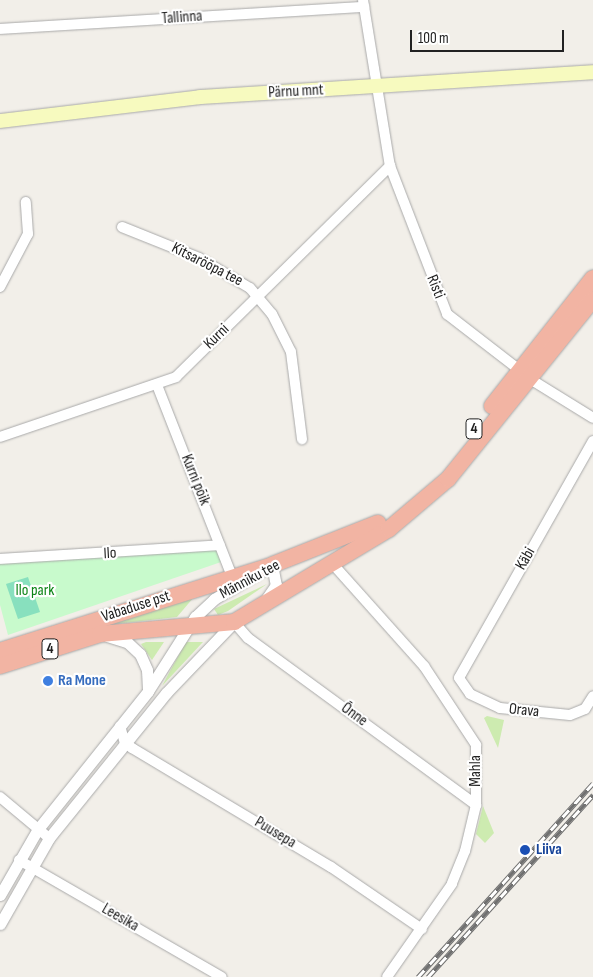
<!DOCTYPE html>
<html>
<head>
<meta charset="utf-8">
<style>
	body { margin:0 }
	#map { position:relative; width:593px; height:977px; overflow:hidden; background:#f2efe9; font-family:"Sofia Sans Condensed",sans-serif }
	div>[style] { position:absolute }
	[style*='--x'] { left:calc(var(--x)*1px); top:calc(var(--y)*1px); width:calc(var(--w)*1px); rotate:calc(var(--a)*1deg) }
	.grass>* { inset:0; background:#cdebb0 }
	.park>* { inset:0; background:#c8facc }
	.pitch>* { inset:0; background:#88e0be }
	.roads { filter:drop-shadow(0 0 1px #a9a9a9) drop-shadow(0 0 1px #a9a9a9) }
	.minor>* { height:10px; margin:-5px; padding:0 5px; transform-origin:5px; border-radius:5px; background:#fff }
	.tertiary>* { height:11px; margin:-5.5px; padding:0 5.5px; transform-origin:5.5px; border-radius:5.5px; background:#fff }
	.secondary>* { height:14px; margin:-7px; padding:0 7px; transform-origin:7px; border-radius:7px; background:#f7fabf }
	.trunk>* { height:16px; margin:-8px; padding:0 8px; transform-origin:8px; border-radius:8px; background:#f2b4a3 }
	.rail>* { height:5px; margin-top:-2.5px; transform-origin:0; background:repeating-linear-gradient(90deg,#fff 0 9px,#707070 0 18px); box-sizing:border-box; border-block:1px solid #707070 }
	.dots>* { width:14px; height:14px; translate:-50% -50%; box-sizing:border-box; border:2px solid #fff; border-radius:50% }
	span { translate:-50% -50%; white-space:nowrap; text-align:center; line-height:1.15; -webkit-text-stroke:4.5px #fff; paint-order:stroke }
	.shield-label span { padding:1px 4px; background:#fff; border:1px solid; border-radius:4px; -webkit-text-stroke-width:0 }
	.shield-label { font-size:15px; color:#222; font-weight:700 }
	.street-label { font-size:16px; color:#222 }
	.park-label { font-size:16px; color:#0c8416 }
	.shop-label { font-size:16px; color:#366cbe; font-weight:700 }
	.left { translate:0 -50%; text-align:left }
	.transit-label { font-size:16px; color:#164399; font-weight:700 }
	.scale { position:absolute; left:410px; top:30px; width:154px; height:22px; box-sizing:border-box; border:2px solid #222; border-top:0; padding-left:6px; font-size:15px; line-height:18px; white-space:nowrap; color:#222; -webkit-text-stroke:4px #fff; paint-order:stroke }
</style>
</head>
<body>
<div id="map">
	<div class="grass">
		<i style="clip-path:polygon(267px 584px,228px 611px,218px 615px,214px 609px)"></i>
		<i style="clip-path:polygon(194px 597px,177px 617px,107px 625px)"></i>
		<i style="clip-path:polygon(146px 642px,164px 642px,152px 660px,141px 644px)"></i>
		<i style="clip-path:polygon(186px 642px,203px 642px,162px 686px,170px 671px)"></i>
		<i style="clip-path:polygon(487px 716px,504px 720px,498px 748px,484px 718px)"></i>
		<i style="clip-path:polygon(483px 806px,494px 833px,485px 843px,476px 834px)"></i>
	</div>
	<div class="park">
		<i style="clip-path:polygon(220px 545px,227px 560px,8px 635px,0 605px,0 559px)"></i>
	</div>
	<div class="pitch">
		<i style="clip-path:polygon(28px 577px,40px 612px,18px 619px,6px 584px)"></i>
	</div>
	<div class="roads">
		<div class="minor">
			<i style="--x:363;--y:0;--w:168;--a:80.8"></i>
			<i style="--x:390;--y:166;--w:159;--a:68.9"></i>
			<i style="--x:447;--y:314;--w:111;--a:37.7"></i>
			<i style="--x:535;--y:382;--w:68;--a:31.8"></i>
			<i style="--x:0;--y:29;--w:365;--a:-3.5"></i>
			<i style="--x:122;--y:227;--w:83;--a:21.9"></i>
			<i style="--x:199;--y:258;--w:59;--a:30.5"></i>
			<i style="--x:250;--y:288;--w:34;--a:50"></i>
			<i style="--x:272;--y:314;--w:42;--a:63.4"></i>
			<i style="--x:291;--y:352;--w:88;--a:82.8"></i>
			<i style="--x:0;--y:287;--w:60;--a:-62.2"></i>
			<i style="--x:28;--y:234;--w:32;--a:-94"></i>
			<i style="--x:157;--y:385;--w:205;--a:68.6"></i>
			<i style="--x:0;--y:437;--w:186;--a:-18.8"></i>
			<i style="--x:176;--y:377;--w:301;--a:-44.6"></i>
			<i style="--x:593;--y:441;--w:272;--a:119.5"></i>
			<i style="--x:459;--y:678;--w:19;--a:55"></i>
			<i style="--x:470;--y:694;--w:33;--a:25"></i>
			<i style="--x:500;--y:708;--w:70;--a:5.7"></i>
			<i style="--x:570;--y:715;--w:16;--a:-22"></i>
			<i style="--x:585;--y:709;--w:15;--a:-58"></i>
			<i style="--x:0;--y:559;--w:220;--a:-3.6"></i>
			<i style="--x:331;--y:562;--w:140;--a:48.2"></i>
			<i style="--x:424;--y:666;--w:95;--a:56.6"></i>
			<i style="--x:476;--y:745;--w:60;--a:90"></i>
			<i style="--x:476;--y:805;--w:47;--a:103.4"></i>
			<i style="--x:465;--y:851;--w:35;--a:112"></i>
			<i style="--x:452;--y:884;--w:113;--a:125"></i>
			<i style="--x:234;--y:622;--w:21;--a:49"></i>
			<i style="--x:248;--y:638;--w:283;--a:36.2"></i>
			<i style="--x:120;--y:726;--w:18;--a:74"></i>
			<i style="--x:125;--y:743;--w:9;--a:36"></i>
			<i style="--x:132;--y:748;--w:232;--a:30.9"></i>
			<i style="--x:331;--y:867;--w:110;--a:34.3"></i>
			<i style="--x:0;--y:797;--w:64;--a:39.9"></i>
			<i style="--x:19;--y:860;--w:234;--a:30"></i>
		</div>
		<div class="tertiary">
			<i style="--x:107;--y:636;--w:21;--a:17"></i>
			<i style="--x:127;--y:642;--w:18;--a:43"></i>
			<i style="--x:140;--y:654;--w:17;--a:66"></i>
			<i style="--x:147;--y:670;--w:21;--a:87"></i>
			<i style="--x:0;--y:895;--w:76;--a:-60.1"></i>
			<i style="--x:38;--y:829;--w:176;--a:-51.4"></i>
			<i style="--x:148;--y:691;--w:88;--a:-57.6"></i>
			<i style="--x:195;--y:617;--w:26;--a:-43"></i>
			<i style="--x:214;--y:599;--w:67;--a:-30.4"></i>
			<i style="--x:272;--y:565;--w:20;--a:79"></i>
			<i style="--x:276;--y:585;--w:16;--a:125"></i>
			<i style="--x:0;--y:924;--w:99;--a:-60.3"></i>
			<i style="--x:49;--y:838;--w:186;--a:-51.1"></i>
			<i style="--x:166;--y:693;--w:98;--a:-46.2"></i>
		</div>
		<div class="secondary">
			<i style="--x:0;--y:121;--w:201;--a:-6.8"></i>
			<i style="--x:200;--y:97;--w:394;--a:-3.6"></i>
		</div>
		<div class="trunk">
			<i style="--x:492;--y:406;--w:163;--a:-51.7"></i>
			<i style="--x:0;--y:651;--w:285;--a:-17.5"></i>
			<i style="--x:272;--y:565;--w:114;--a:-21.6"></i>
			<i style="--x:0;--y:666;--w:105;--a:-17.7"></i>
			<i style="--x:100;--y:634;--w:135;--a:-5.1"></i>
			<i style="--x:234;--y:622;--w:181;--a:-31"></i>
			<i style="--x:389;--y:529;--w:77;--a:-40.3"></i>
			<i style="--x:448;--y:479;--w:231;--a:-51.1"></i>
		</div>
	</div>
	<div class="rail">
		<i style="--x:418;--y:977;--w:261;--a:-47.9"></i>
		<i style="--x:428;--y:977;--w:246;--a:-47.8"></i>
	</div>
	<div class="dots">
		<i style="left:48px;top:681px;background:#3f7fe0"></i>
		<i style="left:525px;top:850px;background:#1a4fb4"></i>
	</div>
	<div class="shield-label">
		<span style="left:474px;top:429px">4</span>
		<span style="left:50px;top:649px">4</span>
	</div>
	<div class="street-label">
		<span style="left:182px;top:18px;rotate:-4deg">Tallinna</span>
		<span style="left:296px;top:92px;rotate:-3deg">Pärnu mnt</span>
		<span style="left:207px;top:265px;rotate:27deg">Kitsarööpa tee</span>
		<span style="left:435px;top:287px;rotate:68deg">Risti</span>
		<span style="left:217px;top:337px;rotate:-44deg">Kurni</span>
		<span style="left:195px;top:480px;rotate:68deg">Kurni põik</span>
		<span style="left:110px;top:554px;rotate:-3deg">Ilo</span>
		<span style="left:526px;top:559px;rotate:-60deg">Käbi</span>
		<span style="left:250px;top:580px;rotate:-28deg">Männiku tee</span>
		<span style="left:136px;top:607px;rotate:-18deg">Vabaduse pst</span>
		<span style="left:524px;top:711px;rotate:6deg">Orava</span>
		<span style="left:354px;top:715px;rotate:36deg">Õnne</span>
		<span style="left:476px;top:771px;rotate:-90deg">Mahla</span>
		<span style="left:275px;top:833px;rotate:31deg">Puusepa</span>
		<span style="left:120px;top:918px;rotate:30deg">Leesika</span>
	</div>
	<div class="park-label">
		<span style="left:35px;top:591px">Ilo park</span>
	</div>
	<div class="shop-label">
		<span class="left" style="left:58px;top:681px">Ra Mone</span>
	</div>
	<div class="transit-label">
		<span class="left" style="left:536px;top:850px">Liiva</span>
	</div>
	<div class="scale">100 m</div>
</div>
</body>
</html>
